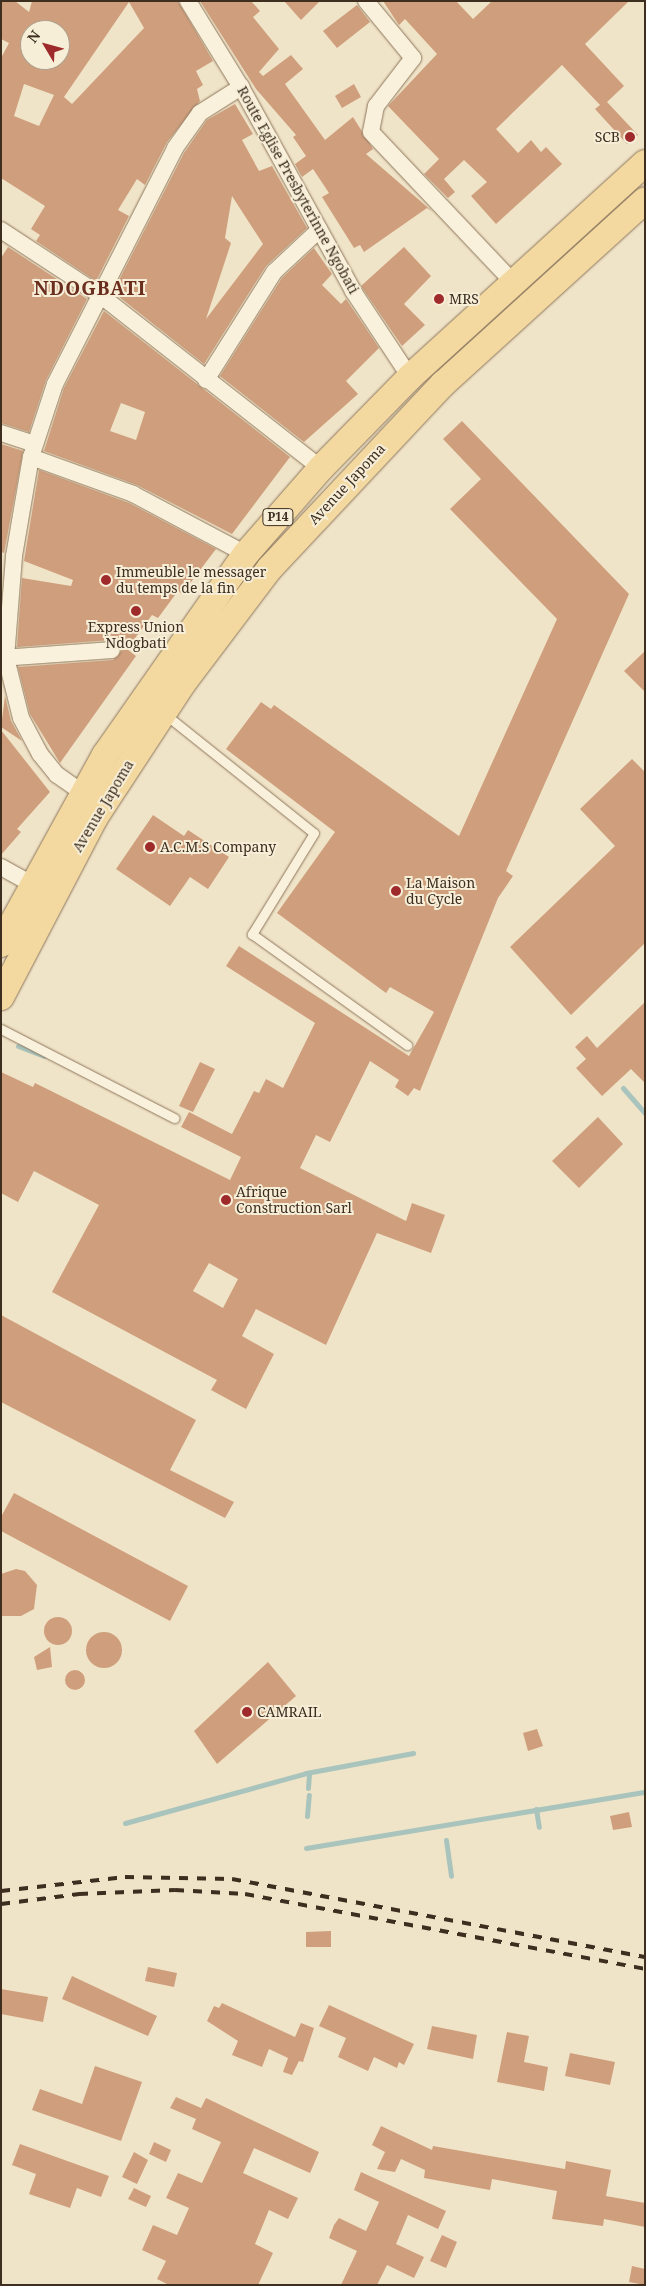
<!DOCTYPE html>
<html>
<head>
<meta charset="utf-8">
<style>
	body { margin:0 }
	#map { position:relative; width:646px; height:2286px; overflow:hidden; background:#f0e4c8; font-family:"Noto Serif",serif }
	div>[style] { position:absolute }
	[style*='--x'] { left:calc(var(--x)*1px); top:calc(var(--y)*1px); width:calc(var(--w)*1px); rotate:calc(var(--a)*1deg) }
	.stream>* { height:5px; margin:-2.5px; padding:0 2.5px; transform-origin:2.5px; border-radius:2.5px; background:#a9c4bc }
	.building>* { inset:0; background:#cf9f7d }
	.round { border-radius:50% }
	.roads { filter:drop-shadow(0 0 1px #8d765c) drop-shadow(0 0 1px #8d765c) }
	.service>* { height:9px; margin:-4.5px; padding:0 4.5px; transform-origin:4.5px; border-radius:4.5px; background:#faf1dc }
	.minor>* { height:16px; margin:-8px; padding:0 8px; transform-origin:8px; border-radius:8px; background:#faf1dc }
	.primary>* { height:26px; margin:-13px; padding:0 13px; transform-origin:13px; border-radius:13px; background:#f3d9a0 }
	.rail>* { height:4px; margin-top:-2px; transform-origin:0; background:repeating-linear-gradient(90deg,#3d2e20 0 9px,transparent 0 18px) }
	.dots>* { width:14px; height:14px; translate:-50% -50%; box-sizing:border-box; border:2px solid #f7eed8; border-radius:50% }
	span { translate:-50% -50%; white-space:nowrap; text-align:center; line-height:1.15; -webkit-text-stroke:4px #f7eed8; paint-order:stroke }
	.shield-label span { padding:1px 4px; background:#f7eed8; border:1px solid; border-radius:4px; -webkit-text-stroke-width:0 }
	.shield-label { font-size:12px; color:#3d2e20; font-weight:700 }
	.poi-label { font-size:14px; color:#3d2e20 }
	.right { translate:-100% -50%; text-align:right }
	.left { translate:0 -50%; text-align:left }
	.street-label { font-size:14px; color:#3d2e20 }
	.district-label { font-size:19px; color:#6b2e1e; font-weight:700; letter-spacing:1px }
	.frame { position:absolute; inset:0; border:2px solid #3d2e20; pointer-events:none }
	.north { position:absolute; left:20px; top:20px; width:50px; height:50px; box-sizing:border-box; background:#f7eed8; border:1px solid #ada18e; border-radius:50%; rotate:307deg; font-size:14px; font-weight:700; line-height:20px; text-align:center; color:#3d2e20 }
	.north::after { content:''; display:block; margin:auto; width:18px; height:22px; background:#9e2a2b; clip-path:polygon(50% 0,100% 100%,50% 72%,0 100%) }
</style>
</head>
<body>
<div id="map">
	<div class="stream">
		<i style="--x:18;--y:1046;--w:28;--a:21"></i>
		<i style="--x:623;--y:1088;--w:33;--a:49"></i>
		<i style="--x:308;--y:1788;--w:15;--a:-86"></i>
		<i style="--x:536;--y:1809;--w:18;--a:81"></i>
		<i style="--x:307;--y:1816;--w:21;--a:-85"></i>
		<i style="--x:125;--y:1823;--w:188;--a:-15.4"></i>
		<i style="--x:306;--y:1773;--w:109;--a:-10.6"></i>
		<i style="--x:446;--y:1840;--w:36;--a:82"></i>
		<i style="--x:306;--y:1848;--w:344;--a:-9.4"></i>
	</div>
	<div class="building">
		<i style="clip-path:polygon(evenodd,1px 1px,15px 1px,29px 12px,32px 1px,178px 1px,213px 61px,196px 71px,203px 85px,197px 89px,200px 101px,167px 142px,145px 185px,137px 179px,118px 210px,129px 216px,96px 281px,36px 241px,40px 235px,31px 229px,45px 206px,1px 178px,1px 58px,9px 43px,1px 39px,1px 1px,129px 2px,144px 28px,72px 104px,64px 97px,129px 2px,1px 1px,30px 30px,60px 30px,60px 60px,30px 60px,30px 30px,1px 1px,24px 84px,54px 95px,39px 126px,14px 116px,24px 84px)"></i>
		<i style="clip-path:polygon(200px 1px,251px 1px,260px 11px,253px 17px,279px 49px,259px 72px,263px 76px,291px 55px,303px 69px,285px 84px,325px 140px,353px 117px,373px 149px,366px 154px,433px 212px,427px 208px,364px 252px,360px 245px,354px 248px,322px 197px,329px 193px,313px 169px,302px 177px,295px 164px,306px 156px,293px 137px,296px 135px,256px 89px)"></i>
		<i style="clip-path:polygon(284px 1px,320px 1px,301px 20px)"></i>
		<i style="clip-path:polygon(383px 1px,456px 1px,473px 19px,492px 1px,629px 1px,585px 44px,624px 86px,607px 102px,638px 135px,627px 144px,595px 109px,600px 105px,562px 65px,496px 129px,518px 153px,531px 140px,541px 152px,546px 147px,562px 164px,496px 224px,471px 196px,487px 182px,464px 160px,444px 179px,455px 192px,448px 198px,424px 174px,439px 159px,388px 106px,437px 54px,405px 19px,399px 25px)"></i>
		<i style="clip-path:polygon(357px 5px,370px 22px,337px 48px,323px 31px)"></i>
		<i style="clip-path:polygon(354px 84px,361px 97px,342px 108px,335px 96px)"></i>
		<i style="clip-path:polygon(evenodd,235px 104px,253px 134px,242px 140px,259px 171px,272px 166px,307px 228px,266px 266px,204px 364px,113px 292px,184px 153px,207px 120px,235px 104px,232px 196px,263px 244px,206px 319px,231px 243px,225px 238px,232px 196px)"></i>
		<i style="clip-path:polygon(8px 247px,87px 299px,46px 380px,29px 432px,1px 423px,1px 258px)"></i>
		<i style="clip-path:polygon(404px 247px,431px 276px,404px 304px,425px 325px,402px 346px,361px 286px)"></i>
		<i style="clip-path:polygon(314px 248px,332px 274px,322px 285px,341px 304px,346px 299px,379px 348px,346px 381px,358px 394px,304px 442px,220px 376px,282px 278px)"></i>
		<i style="clip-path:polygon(evenodd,104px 311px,290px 457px,232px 534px,137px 485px,44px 451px,64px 388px,104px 311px,121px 403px,145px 412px,136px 440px,110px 431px,121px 403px)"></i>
		<i style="clip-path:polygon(evenodd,462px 421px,629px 594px,506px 871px,513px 876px,498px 898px,420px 1091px,414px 1088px,408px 1096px,395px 1087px,399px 1080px,370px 1061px,330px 1142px,316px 1135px,300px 1168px,406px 1221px,412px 1203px,445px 1215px,431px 1253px,377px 1233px,326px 1345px,256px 1309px,242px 1336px,274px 1354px,246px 1409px,211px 1390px,217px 1380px,52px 1292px,99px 1205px,34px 1171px,18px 1202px,1px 1193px,1px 1072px,33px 1087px,35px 1083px,230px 1180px,241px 1157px,181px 1127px,189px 1112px,232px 1134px,254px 1091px,259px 1093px,266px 1079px,283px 1088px,315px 1023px,226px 966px,239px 946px,409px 1056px,434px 1012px,390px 987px,386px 993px,277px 913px,335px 832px,226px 749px,261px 702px,271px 709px,274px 705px,459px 836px,557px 619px,450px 509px,481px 479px,443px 439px,462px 421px,209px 1263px,238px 1279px,223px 1308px,193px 1291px,209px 1263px)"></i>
		<i style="clip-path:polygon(1px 444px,23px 451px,4px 553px,1px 552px)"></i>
		<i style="clip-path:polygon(39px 470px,129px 503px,216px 549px,182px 594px,178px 591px,158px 618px,152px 615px,127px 649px,136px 656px,60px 763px,30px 714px,18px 667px,113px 660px,122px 650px,111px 640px,17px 647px,22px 578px,71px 586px,73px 580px,24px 561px)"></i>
		<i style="clip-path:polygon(645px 651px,645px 692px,624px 671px)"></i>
		<i style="clip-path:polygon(5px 696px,11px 721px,22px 741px,1px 727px)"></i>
		<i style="clip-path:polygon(1px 730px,50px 792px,17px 829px,21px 832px,1px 855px)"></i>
		<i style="clip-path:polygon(632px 759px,645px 772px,645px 943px,571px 1015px,510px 947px,615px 846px,580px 809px)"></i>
		<i style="clip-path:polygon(153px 815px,184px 836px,188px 830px,229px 857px,208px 889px,190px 877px,170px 906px,116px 869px)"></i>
		<i style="clip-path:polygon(645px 1002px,645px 1083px,631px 1069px,602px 1096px,576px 1068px,586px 1059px,575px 1047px,587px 1036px,597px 1048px)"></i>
		<i style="clip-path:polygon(200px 1062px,215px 1069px,193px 1112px,179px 1106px)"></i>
		<i style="clip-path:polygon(598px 1117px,623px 1144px,579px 1188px,552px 1161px)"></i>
		<i style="clip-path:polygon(1px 1315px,196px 1420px,170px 1470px,234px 1502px,225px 1518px,1px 1402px)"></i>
		<i style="clip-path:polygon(14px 1493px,188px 1586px,170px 1621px,1px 1531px,1px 1517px)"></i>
		<i style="clip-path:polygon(16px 1569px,25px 1571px,37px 1585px,34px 1609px,21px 1616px,1px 1616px,1px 1574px)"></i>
		<i class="round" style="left:44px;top:1617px;width:28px;height:28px"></i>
		<i class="round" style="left:86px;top:1632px;width:36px;height:36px"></i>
		<i style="clip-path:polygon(50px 1647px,52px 1667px,37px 1670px,34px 1657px)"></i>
		<i style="clip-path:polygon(268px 1662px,296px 1696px,217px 1764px,194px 1731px)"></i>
		<i class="round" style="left:65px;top:1670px;width:20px;height:20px"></i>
		<i style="clip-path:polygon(537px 1729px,543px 1746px,528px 1751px,523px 1733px)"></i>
		<i style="clip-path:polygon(629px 1812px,632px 1827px,613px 1830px,610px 1816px)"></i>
		<i style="clip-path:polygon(331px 1931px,331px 1947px,306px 1947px,306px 1932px)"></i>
		<i style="clip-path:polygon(148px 1967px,177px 1973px,174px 1987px,145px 1981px)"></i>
		<i style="clip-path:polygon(72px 1976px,157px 2016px,148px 2036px,62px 1999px)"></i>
		<i style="clip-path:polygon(1px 1989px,48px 1997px,43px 2022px,1px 2014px)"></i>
		<i style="clip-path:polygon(222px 2003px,295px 2037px,301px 2023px,314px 2028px,303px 2062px,299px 2061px,292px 2075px,283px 2072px,288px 2058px,269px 2049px,262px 2067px,232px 2055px,238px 2041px,207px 2021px,214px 2006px,219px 2008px)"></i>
		<i style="clip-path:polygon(329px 2005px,414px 2044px,404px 2065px,399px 2062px,397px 2068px,374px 2057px,368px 2071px,338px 2057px,346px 2038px,319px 2026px)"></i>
		<i style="clip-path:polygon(432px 2026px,477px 2035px,473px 2059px,427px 2049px)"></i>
		<i style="clip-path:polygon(507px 2032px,529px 2036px,524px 2062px,548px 2067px,544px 2091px,497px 2082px)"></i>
		<i style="clip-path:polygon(570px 2053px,615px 2062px,610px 2085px,565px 2076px)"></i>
		<i style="clip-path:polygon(95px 2066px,142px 2082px,121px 2141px,32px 2110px,40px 2089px,82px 2104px)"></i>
		<i style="clip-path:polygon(176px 2097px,201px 2108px,206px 2098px,319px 2152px,310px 2173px,254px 2148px,243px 2173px,298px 2198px,288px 2219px,269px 2210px,255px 2244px,273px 2253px,258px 2285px,169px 2285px,157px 2279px,166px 2261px,142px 2250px,153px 2225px,177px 2235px,189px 2208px,166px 2198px,178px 2173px,202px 2183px,221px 2142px,192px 2129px,196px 2119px,170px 2108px)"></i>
		<i style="clip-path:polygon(381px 2126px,432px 2150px,433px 2146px,565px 2169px,566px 2161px,611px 2170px,606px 2196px,645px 2203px,645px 2227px,604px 2219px,603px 2226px,552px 2219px,557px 2191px,492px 2179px,490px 2190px,424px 2178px,425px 2170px,401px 2159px,395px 2172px,377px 2169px,385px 2152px,372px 2145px)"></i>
		<i style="clip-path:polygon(154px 2142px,171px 2150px,166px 2162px,149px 2154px)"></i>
		<i style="clip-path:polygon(20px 2144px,109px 2176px,101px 2197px,77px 2188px,70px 2208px,29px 2194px,36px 2174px,12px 2165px)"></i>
		<i style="clip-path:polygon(134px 2152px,148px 2160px,137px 2184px,122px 2177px)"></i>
		<i style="clip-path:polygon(361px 2172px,446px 2211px,438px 2229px,408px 2215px,396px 2244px,424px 2257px,414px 2278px,387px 2265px,377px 2285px,341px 2285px,357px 2251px,329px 2238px,334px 2225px,339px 2218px,366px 2231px,379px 2202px,354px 2190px)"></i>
		<i style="clip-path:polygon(134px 2188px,151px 2196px,146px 2207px,128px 2199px)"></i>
		<i style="clip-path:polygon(442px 2235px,457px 2242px,446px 2268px,430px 2261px)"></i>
		<i style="clip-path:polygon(632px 2266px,645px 2269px,645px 2285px,629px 2282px)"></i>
	</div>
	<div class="roads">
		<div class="service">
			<i style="--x:166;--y:715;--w:189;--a:38.6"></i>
			<i style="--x:314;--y:833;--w:119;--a:121.5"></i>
			<i style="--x:252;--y:934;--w:191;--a:35.6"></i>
			<i style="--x:1;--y:1029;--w:195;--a:27.2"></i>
		</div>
		<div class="minor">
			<i style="--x:188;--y:1;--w:101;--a:58.4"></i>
			<i style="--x:241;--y:87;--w:233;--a:61.2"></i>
			<i style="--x:353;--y:291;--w:103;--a:56.5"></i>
			<i style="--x:366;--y:1;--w:74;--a:50.5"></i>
			<i style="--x:413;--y:58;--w:61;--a:127.6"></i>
			<i style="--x:376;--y:106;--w:26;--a:101"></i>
			<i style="--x:371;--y:132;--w:205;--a:46.6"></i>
			<i style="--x:1;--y:230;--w:118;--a:33.3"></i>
			<i style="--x:100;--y:295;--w:281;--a:38.1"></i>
			<i style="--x:206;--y:380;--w:128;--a:-57.8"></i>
			<i style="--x:274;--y:272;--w:62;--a:-43"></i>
			<i style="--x:1;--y:433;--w:35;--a:18"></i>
			<i style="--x:31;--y:457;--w:109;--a:19.9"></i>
			<i style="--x:133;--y:494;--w:128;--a:28"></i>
			<i style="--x:1;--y:658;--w:111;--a:-4.1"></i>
			<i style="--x:83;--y:793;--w:32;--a:-145"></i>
			<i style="--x:57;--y:775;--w:27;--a:-129"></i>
			<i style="--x:40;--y:754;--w:41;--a:-117.8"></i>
			<i style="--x:21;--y:718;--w:62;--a:-104"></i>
			<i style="--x:6;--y:658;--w:102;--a:-85.5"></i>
			<i style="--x:14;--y:556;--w:100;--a:-80.3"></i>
			<i style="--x:31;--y:457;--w:77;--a:-71.8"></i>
			<i style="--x:55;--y:384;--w:265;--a:-63"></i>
			<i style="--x:175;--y:148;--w:43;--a:-54.5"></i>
			<i style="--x:200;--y:113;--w:49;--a:-32.4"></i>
			<i style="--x:1;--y:867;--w:35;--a:29"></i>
		</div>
		<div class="primary">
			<i style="--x:1;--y:944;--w:216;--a:-61.2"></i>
			<i style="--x:105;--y:755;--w:246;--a:-55"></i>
			<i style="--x:246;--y:554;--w:114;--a:-48.9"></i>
			<i style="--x:321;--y:468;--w:127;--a:-45.6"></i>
			<i style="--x:410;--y:377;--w:318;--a:-42.3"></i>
			<i style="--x:1;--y:997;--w:201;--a:-62.4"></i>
			<i style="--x:94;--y:819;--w:163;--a:-56.8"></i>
			<i style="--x:183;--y:683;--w:144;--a:-52.9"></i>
			<i style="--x:270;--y:568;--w:253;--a:-46.8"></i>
			<i style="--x:443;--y:384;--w:273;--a:-42.3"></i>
		</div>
	</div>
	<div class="rail">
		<i style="--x:1;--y:1891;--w:125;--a:-6.4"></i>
		<i style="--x:125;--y:1877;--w:107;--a:1.1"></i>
		<i style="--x:232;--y:1879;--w:420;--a:10.7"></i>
		<i style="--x:1;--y:1904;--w:79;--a:-7.3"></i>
		<i style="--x:79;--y:1894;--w:96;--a:-2.4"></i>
		<i style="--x:175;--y:1890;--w:70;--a:3.3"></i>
		<i style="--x:245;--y:1894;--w:407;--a:10.6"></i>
	</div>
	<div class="dots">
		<i style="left:630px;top:137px;background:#9e2a2b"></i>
		<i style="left:439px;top:299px;background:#9e2a2b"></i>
		<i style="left:106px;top:580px;background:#9e2a2b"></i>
		<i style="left:136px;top:611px;background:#9e2a2b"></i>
		<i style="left:150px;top:847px;background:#9e2a2b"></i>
		<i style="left:396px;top:891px;background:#9e2a2b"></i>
		<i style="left:226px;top:1200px;background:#9e2a2b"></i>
		<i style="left:247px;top:1712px;background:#9e2a2b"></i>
	</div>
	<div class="shield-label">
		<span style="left:278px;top:517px">P14</span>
	</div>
	<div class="poi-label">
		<span class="right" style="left:620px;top:137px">SCB</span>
		<span class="left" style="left:449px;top:299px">MRS</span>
		<span class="left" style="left:116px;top:580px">Immeuble le messager<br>du temps de la fin</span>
		<span style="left:136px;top:635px">Express Union<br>Ndogbati</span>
		<span class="left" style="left:160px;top:847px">A.C.M.S Company</span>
		<span class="left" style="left:406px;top:891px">La Maison<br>du Cycle</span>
		<span class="left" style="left:236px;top:1200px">Afrique<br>Construction Sarl</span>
		<span class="left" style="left:257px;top:1712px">CAMRAIL</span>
	</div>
	<div class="street-label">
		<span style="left:298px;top:190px;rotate:61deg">Route Eglise Presbyterinne Ngobati</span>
		<span style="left:347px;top:484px;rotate:-47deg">Avenue Japoma</span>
		<span style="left:103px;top:806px;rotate:-59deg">Avenue Japoma</span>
	</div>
	<div class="district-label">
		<span style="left:90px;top:289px">NDOGBATI</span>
	</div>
	<div class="frame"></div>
	<div class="north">N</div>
</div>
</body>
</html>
